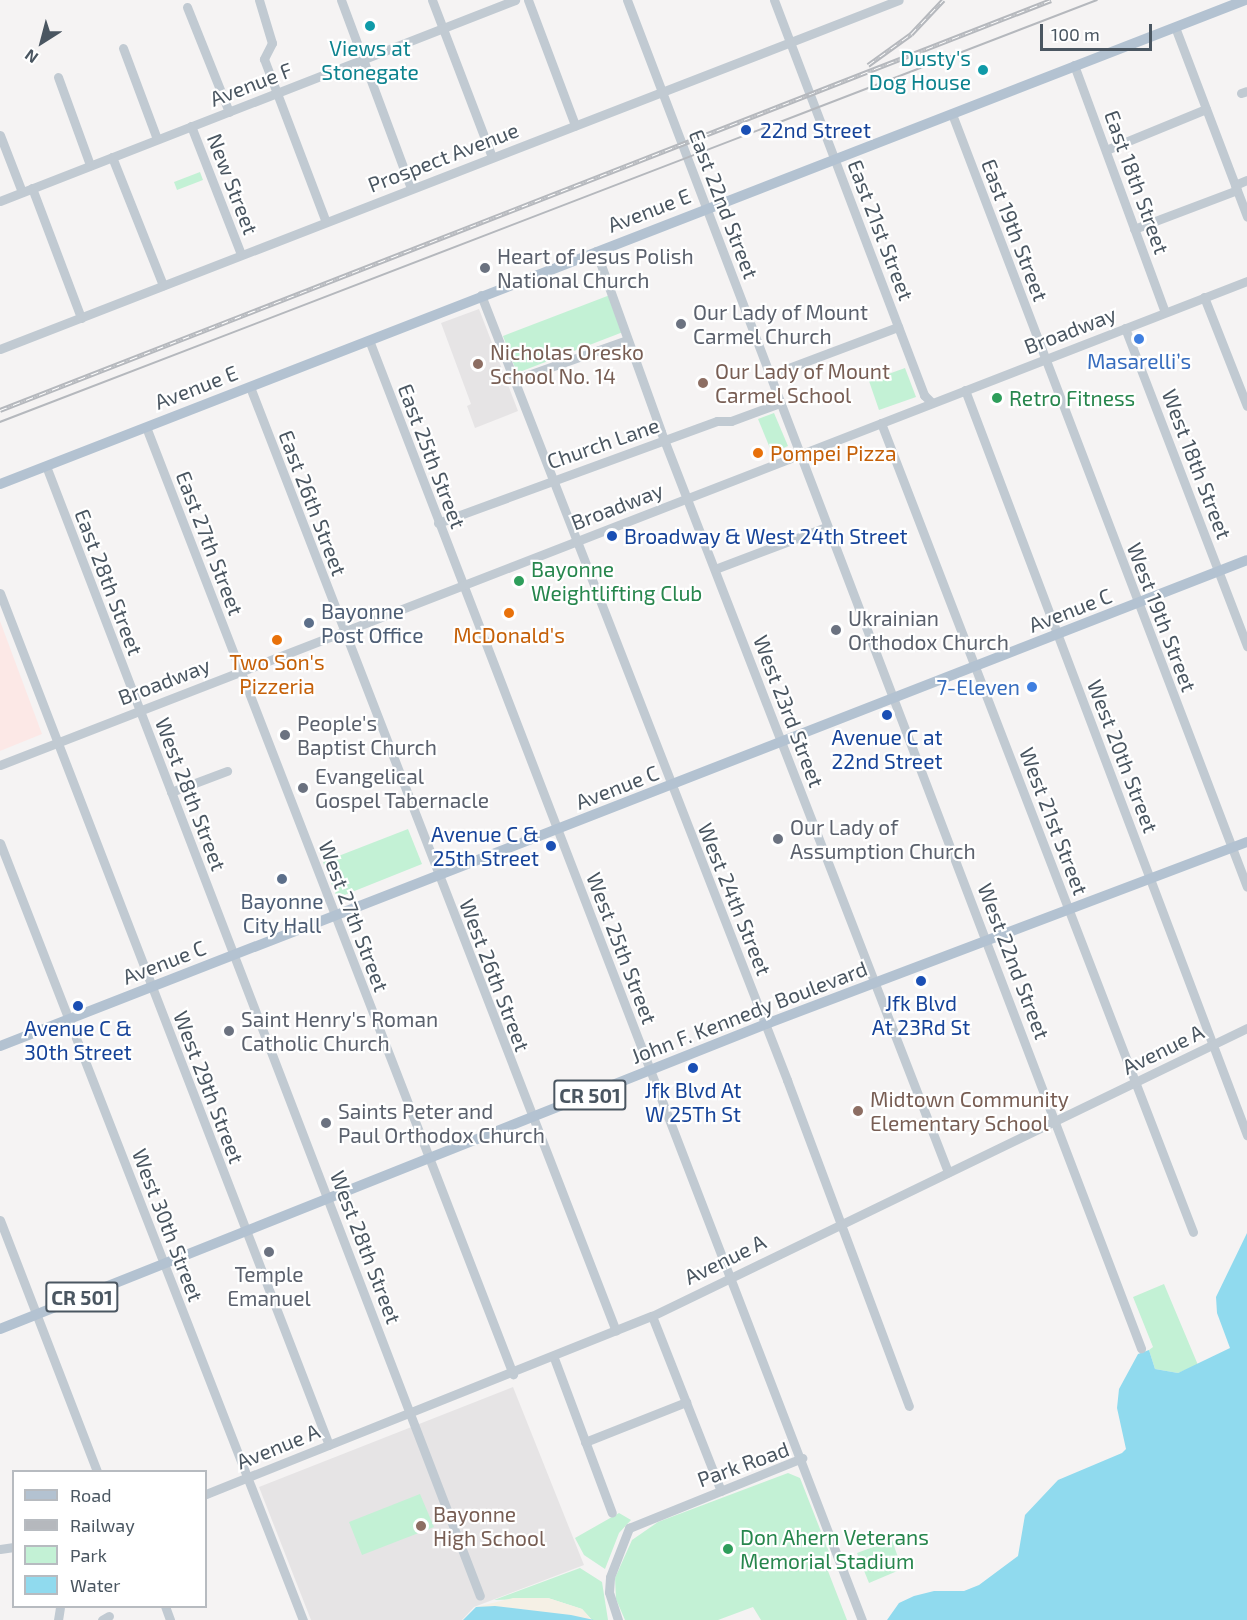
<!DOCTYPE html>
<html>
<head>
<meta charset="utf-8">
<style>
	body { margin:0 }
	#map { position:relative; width:1247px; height:1620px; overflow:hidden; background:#f5f3f3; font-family:"Exo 2",sans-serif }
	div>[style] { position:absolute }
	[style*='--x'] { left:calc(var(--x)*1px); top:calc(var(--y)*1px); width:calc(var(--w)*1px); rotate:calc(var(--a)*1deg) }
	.education>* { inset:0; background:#e6e4e5 }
	.medical>* { inset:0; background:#fce8e6 }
	.green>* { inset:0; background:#c3f1d5 }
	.sand>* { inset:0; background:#f5f0e5 }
	.water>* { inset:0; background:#90daee }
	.minor>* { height:9px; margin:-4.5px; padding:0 4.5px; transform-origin:4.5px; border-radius:4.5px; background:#c1cad2 }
	.major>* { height:10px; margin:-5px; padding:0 5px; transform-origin:5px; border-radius:5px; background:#b3c2d1 }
	.tram>* { height:1.5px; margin:-0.75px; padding:0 0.75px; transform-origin:0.75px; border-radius:0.75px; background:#b5b8bd }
	.rail>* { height:4.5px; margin-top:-2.25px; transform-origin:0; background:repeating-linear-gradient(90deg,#fff 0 7px,#b5b8bd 0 14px); box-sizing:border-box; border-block:2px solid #b5b8bd }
	.dots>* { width:16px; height:16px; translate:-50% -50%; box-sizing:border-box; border:3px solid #fff; border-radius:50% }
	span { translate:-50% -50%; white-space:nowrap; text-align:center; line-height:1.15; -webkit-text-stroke:4.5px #fff; paint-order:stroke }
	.shield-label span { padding:2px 4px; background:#fff; border:2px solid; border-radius:4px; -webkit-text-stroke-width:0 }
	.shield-label { font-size:20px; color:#4a5661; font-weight:700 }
	.culture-label { font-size:21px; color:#0d838f }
	.right { translate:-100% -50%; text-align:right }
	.street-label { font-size:21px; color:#4a5661 }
	.transit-label { font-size:21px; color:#164399 }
	.left { translate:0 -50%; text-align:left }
	.worship-label { font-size:21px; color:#5b616d }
	.education-label { font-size:21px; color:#785e54 }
	.shop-label { font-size:21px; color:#366cbe }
	.leisure-label { font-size:21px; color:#27864d }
	.food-label { font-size:21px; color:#c56008 }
	.service-label { font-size:21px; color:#4e5e75 }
	.legend { position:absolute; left:12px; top:1470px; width:195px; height:138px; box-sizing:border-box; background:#fff; border:2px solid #b7bbc0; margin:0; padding:8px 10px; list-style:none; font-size:18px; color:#4a5661 }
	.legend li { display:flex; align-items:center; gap:12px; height:30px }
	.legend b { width:30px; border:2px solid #b7bbc0 }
	.north { position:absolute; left:12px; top:12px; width:60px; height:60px; -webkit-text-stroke:4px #fff; paint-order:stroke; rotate:216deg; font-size:16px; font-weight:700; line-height:24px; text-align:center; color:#4a5661 }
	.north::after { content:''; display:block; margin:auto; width:21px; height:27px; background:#4a5661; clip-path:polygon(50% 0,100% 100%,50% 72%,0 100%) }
	.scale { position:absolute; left:1040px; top:24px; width:112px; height:27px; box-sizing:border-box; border:3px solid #4a5661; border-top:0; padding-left:8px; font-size:18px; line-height:21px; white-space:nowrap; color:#4a5661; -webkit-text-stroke:4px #fff; paint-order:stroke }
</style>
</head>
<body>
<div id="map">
	<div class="education">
		<i style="clip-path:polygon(479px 309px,518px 411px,475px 428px,467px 406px,471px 404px,441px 323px)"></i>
		<i style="clip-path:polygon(513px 1387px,584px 1565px,474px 1607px,462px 1620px,311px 1620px,259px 1487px)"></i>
	</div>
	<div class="medical">
		<i style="clip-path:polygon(0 621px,42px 734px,0 751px)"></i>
	</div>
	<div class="green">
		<i style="clip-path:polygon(200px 172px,203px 180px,177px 190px,174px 182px)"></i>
		<i style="clip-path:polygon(610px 295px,623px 332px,517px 373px,503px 336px)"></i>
		<i style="clip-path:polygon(905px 368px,916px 397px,879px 410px,869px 381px)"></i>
		<i style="clip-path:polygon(774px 413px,788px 446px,772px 453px,758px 419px)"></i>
		<i style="clip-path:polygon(408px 829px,422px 864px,337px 898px,323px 862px)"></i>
		<i style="clip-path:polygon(1164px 1284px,1198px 1365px,1178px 1373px,1155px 1369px,1149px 1350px,1153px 1347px,1133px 1297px)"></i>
		<i style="clip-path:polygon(788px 1473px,800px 1478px,829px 1552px,826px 1566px,847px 1620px,761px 1620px,753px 1607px,718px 1620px,625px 1620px,616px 1599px,615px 1578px,632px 1540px,658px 1522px)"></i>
		<i style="clip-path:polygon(420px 1494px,434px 1527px,362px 1555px,349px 1522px)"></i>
		<i style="clip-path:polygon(619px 1513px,631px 1520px,619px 1533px,605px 1569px,584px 1555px,575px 1538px)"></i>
		<i style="clip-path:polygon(892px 1540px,902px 1569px,869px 1583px,857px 1553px)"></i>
		<i style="clip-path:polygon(580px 1568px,602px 1582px,608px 1620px,592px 1620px,582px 1609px,548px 1598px,494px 1600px)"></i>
	</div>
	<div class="sand">
		<i style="clip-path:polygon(513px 1598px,548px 1598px,582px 1609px,592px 1620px,522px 1609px,476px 1607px)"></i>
	</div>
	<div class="water">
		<i style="clip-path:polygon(1247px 1233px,1247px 1620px,887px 1620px,899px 1603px,914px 1596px,934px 1591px,964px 1591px,979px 1585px,1018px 1556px,1025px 1515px,1058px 1480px,1122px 1453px,1126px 1449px,1117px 1408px,1119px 1389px,1138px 1354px,1149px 1350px,1155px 1369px,1178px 1373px,1230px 1348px,1217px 1313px,1216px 1297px)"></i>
		<i style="clip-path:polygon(495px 1606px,571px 1615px,594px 1620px,463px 1620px,476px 1607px)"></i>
	</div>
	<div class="minor">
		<i style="--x:259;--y:0;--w:45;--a:73.2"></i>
		<i style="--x:272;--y:43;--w:18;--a:117"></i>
		<i style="--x:264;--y:59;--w:174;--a:69.2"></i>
		<i style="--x:341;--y:0;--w:201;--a:69.6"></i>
		<i style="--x:432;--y:0;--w:168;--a:69.1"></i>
		<i style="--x:528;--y:0;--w:134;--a:69.4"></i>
		<i style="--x:627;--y:0;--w:1443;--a:69.13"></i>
		<i style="--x:774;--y:0;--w:423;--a:69.2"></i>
		<i style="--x:924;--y:395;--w:11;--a:45"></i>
		<i style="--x:187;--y:7;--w:113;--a:68.2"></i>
		<i style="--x:1175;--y:27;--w:203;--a:69.2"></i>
		<i style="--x:123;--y:48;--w:97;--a:69.5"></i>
		<i style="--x:1074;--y:65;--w:263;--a:69.8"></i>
		<i style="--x:58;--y:77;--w:94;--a:70"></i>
		<i style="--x:1241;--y:93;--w:6;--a:-18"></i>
		<i style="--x:952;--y:114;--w:827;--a:69.11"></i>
		<i style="--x:191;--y:126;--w:137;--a:68.7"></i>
		<i style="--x:0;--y:135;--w:61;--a:68.9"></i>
		<i style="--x:1106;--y:150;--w:108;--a:-22.3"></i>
		<i style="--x:112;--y:157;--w:138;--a:68.3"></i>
		<i style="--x:1235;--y:185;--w:13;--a:-23"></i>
		<i style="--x:32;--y:188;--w:139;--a:69.3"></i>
		<i style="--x:0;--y:201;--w:553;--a:-21.32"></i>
		<i style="--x:1134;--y:229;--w:110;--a:-20.7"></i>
		<i style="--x:596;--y:251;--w:192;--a:70.2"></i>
		<i style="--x:661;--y:432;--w:794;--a:68.8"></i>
		<i style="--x:481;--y:295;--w:843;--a:68.7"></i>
		<i style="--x:787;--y:1080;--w:348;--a:69.5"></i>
		<i style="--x:1204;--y:297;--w:117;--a:68.5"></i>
		<i style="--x:1125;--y:328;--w:341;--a:69"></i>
		<i style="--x:369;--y:340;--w:1372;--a:68.94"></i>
		<i style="--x:0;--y:349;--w:964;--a:-21.22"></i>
		<i style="--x:770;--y:375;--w:137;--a:-20.6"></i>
		<i style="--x:514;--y:380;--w:120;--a:-19.5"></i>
		<i style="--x:250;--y:387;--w:1012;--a:68.81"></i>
		<i style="--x:965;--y:390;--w:797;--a:69.27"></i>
		<i style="--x:881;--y:423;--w:867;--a:68.91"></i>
		<i style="--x:146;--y:427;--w:1016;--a:68.82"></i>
		<i style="--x:46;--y:466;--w:1210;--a:68.99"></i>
		<i style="--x:438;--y:523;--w:297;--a:-20.1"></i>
		<i style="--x:717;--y:421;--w:14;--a:0"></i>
		<i style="--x:731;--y:421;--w:52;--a:-20.2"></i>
		<i style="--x:715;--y:569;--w:119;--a:-20.7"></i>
		<i style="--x:0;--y:593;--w:913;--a:68.89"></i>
		<i style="--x:0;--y:765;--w:1338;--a:-21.21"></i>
		<i style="--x:171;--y:792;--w:60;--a:-20.6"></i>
		<i style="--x:0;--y:843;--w:834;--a:68.7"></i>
		<i style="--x:0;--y:1220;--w:270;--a:68.9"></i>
		<i style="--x:652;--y:1316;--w:188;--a:68.5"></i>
		<i style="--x:554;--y:1358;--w:165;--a:69.5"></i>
		<i style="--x:585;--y:1442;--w:109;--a:-21.6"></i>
		<i style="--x:206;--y:1494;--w:480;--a:-21.8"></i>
		<i style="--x:652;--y:1316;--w:661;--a:-25.83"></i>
		<i style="--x:0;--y:1549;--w:14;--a:-8"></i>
		<i style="--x:165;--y:1606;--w:15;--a:70"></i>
		<i style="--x:58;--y:1620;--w:12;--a:-81"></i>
		<i style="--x:102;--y:1620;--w:8;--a:-30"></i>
		<i style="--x:618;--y:1620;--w:29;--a:-108"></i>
		<i style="--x:609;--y:1592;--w:15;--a:-86"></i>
		<i style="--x:610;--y:1577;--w:53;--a:-68.8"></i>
		<i style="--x:629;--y:1528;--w:187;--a:-22"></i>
	</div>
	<div class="major">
		<i style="--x:0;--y:484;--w:1336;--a:-21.24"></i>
		<i style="--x:0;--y:1046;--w:1338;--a:-21.29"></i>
		<i style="--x:0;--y:1329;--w:824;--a:-21.71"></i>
		<i style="--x:766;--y:1024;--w:514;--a:-20.73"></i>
	</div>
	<div class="tram">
		<i style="--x:0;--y:422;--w:1175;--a:-21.04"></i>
	</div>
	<div class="rail">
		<i style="--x:868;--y:65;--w:53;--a:-35.8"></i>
		<i style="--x:911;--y:34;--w:47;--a:-46.7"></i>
		<i style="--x:0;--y:410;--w:1128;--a:-21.31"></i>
	</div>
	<div class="dots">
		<i style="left:370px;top:26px;background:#0f9aa8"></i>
		<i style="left:983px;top:70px;background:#0f9aa8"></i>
		<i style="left:746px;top:130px;background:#1a4fb4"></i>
		<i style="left:485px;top:268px;background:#6b7280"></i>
		<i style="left:681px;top:324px;background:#6b7280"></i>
		<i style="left:1139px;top:339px;background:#3f7fe0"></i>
		<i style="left:478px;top:364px;background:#8d6e63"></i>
		<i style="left:703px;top:383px;background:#8d6e63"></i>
		<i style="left:997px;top:398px;background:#2e9e5b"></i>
		<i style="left:758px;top:453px;background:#e8710a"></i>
		<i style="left:612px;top:536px;background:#1a4fb4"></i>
		<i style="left:519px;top:581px;background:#2e9e5b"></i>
		<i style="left:509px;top:613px;background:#e8710a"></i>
		<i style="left:309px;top:623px;background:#5c6f8a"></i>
		<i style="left:836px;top:630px;background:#6b7280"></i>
		<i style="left:277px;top:640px;background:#e8710a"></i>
		<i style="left:1032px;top:687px;background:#3f7fe0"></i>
		<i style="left:887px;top:715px;background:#1a4fb4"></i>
		<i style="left:285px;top:735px;background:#6b7280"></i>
		<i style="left:303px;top:788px;background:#6b7280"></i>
		<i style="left:778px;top:839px;background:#6b7280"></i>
		<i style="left:551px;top:846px;background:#1a4fb4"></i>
		<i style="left:282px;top:879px;background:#5c6f8a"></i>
		<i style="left:921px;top:981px;background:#1a4fb4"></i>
		<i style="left:78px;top:1006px;background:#1a4fb4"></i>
		<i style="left:229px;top:1031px;background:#6b7280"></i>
		<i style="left:693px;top:1068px;background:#1a4fb4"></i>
		<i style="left:858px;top:1111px;background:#8d6e63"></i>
		<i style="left:326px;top:1123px;background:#6b7280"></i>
		<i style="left:269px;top:1252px;background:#6b7280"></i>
		<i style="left:421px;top:1526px;background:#8d6e63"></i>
		<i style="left:728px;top:1549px;background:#2e9e5b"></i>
	</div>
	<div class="shield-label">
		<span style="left:590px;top:1095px">CR 501</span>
		<span style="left:82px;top:1297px">CR 501</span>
	</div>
	<div class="culture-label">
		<span style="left:370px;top:60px">Views at<br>Stonegate</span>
		<span class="right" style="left:971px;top:70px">Dusty's<br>Dog House</span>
	</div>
	<div class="street-label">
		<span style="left:251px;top:84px;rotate:-21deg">Avenue F</span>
		<span style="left:443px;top:157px;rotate:-21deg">Prospect Avenue</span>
		<span style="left:1137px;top:182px;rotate:70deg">East 18th Street</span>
		<span style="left:233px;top:184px;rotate:69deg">New Street</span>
		<span style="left:724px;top:204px;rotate:69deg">East 22nd Street</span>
		<span style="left:649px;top:210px;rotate:-21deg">Avenue E</span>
		<span style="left:881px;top:230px;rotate:69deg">East 21st Street</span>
		<span style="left:1015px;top:230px;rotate:69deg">East 19th Street</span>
		<span style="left:1070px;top:330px;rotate:-21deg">Broadway</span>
		<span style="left:196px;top:387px;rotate:-21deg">Avenue E</span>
		<span style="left:603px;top:443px;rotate:-19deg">Church Lane</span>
		<span style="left:432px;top:456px;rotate:69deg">East 25th Street</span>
		<span style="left:1197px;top:464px;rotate:69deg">West 18th Street</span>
		<span style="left:313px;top:503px;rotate:69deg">East 26th Street</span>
		<span style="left:617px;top:506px;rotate:-21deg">Broadway</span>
		<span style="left:210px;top:543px;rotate:69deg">East 27th Street</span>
		<span style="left:109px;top:582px;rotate:69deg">East 28th Street</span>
		<span style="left:1070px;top:610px;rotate:-21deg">Avenue C</span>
		<span style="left:1162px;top:617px;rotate:69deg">West 19th Street</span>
		<span style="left:164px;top:681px;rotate:-21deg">Broadway</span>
		<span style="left:789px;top:711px;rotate:69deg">West 23rd Street</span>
		<span style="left:1123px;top:756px;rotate:69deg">West 20th Street</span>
		<span style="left:617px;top:787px;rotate:-21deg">Avenue C</span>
		<span style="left:191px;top:794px;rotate:69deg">West 28th Street</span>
		<span style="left:1054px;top:821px;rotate:69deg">West 21st Street</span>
		<span style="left:735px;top:899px;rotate:68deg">West 24th Street</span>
		<span style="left:354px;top:916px;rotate:69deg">West 27th Street</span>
		<span style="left:622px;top:948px;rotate:69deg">West 25th Street</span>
		<span style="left:1014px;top:961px;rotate:69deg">West 22nd Street</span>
		<span style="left:164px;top:962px;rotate:-21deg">Avenue C</span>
		<span style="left:495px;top:975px;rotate:69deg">West 26th Street</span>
		<span style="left:749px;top:1012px;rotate:-21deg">John F. Kennedy Boulevard</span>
		<span style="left:1163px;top:1049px;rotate:-26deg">Avenue A</span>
		<span style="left:209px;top:1087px;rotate:69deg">West 29th Street</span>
		<span style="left:168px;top:1225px;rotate:69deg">West 30th Street</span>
		<span style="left:366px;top:1247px;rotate:69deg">West 28th Street</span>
		<span style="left:725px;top:1259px;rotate:-26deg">Avenue A</span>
		<span style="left:278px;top:1446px;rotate:-22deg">Avenue A</span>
		<span style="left:743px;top:1464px;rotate:-20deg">Park Road</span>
	</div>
	<div class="transit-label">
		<span class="left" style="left:760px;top:130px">22nd Street</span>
		<span class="left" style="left:624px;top:536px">Broadway &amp; West 24th Street</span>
		<span style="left:887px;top:749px">Avenue C at<br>22nd Street</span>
		<span class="right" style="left:539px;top:846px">Avenue C &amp;<br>25th Street</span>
		<span style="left:921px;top:1015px">Jfk Blvd<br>At 23Rd St</span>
		<span style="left:78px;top:1040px">Avenue C &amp;<br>30th Street</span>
		<span style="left:693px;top:1102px">Jfk Blvd At<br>W 25Th St</span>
	</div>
	<div class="worship-label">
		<span class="left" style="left:497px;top:268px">Heart of Jesus Polish<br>National Church</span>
		<span class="left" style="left:693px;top:324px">Our Lady of Mount<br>Carmel Church</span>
		<span class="left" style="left:848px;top:630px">Ukrainian<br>Orthodox Church</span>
		<span class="left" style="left:297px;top:735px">People's<br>Baptist Church</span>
		<span class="left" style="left:315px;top:788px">Evangelical<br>Gospel Tabernacle</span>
		<span class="left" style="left:790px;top:839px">Our Lady of<br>Assumption Church</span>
		<span class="left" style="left:241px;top:1031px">Saint Henry's Roman<br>Catholic Church</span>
		<span class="left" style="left:338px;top:1123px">Saints Peter and<br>Paul Orthodox Church</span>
		<span style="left:269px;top:1286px">Temple<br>Emanuel</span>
	</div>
	<div class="education-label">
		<span class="left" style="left:490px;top:364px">Nicholas Oresko<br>School No. 14</span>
		<span class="left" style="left:715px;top:383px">Our Lady of Mount<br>Carmel School</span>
		<span class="left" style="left:870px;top:1111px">Midtown Community<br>Elementary School</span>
		<span class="left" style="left:433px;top:1526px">Bayonne<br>High School</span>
	</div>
	<div class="shop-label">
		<span style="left:1139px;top:361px">Masarelli’s</span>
		<span class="right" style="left:1020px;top:687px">7-Eleven</span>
	</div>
	<div class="leisure-label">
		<span class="left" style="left:1009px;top:398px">Retro Fitness</span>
		<span class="left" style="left:531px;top:581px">Bayonne<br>Weightlifting Club</span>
		<span class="left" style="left:740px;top:1549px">Don Ahern Veterans<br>Memorial Stadium</span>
	</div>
	<div class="food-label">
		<span class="left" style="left:770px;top:453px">Pompei Pizza</span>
		<span style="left:509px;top:635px">McDonald's</span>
		<span style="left:277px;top:674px">Two Son's<br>Pizzeria</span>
	</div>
	<div class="service-label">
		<span class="left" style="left:321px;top:623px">Bayonne<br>Post Office</span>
		<span style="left:282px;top:913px">Bayonne<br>City Hall</span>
	</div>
	<ul class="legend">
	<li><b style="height:8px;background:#b3c2d1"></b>Road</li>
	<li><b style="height:8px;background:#b5b8bd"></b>Railway</li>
	<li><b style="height:16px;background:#c3f1d5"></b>Park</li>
	<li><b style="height:16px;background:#90daee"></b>Water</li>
	</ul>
	<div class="north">N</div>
	<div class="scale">100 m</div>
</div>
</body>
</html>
